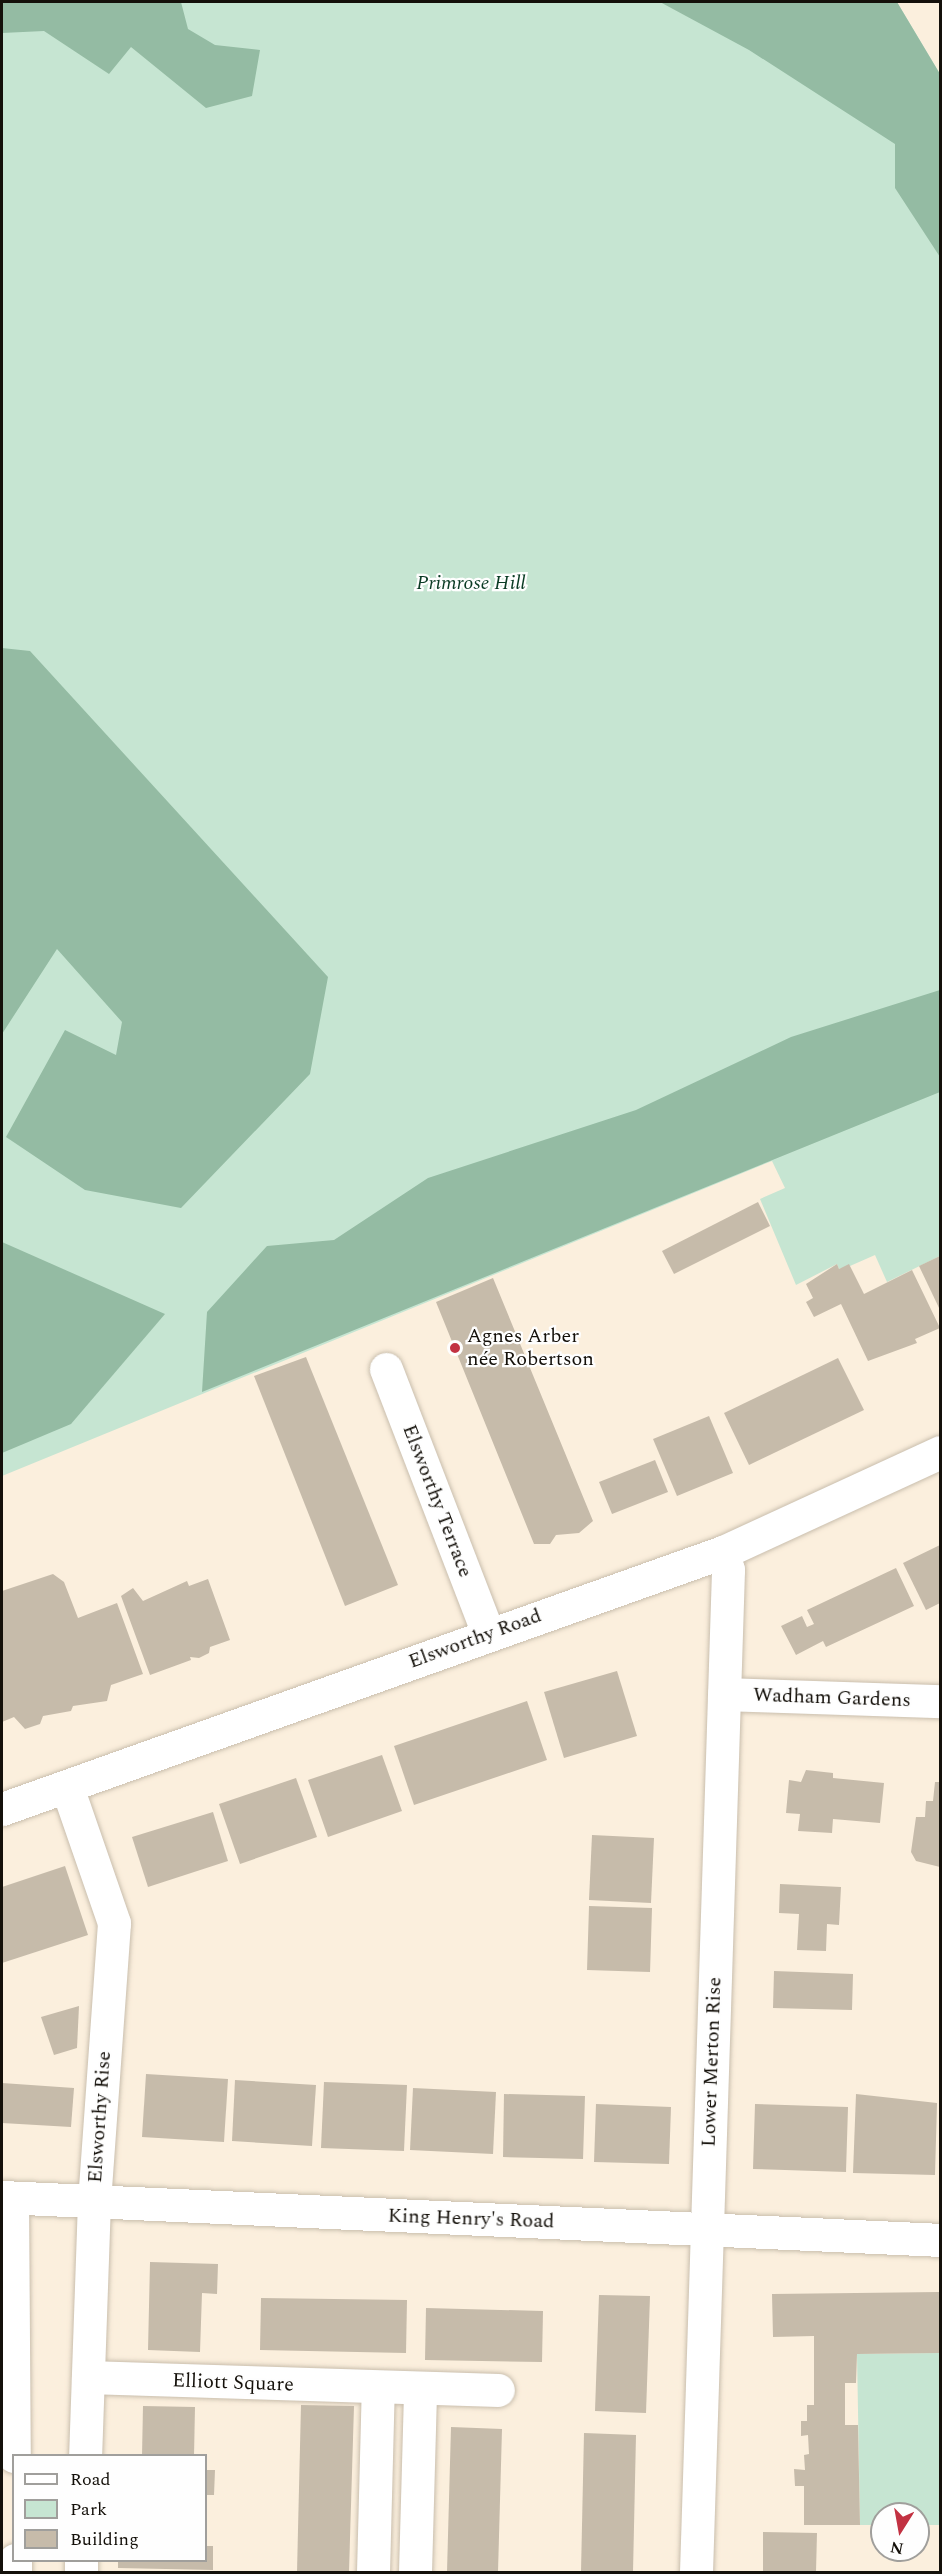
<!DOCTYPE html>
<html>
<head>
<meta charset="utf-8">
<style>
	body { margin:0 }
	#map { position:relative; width:942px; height:2574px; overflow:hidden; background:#fbefdd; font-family:Spectral,serif }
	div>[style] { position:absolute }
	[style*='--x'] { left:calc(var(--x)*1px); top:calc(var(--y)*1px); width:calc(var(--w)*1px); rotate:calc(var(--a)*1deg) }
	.green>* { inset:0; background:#c6e5d2 }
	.forest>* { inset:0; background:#94bba3 }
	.building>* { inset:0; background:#c6bbaa }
	.roads { filter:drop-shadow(0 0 2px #c9bead) drop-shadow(0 0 2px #c9bead) }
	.minor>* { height:33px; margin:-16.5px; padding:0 16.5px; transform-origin:16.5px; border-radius:16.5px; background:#fff }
	.dots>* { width:16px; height:16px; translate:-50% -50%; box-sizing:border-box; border:3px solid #fefefe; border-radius:50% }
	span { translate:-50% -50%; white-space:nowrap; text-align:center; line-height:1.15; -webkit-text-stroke:4.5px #fefefe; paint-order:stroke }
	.park-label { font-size:20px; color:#0a3b24; font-style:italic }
	.poi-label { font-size:20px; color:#14100a }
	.left { translate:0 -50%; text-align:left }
	.street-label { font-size:20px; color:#14100a }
	.frame { position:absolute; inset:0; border:3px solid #14100a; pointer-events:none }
	.legend { position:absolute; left:12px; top:2454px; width:195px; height:108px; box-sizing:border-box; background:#fefefe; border:2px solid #a09f9c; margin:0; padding:8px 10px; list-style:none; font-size:18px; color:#14100a }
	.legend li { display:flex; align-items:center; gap:12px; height:30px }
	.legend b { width:30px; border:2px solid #a09f9c }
	.north { position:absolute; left:870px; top:2502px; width:60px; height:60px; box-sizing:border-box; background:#fefefe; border:2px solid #a09f9c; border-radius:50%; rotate:191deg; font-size:16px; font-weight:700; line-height:24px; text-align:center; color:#14100a }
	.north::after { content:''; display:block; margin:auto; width:21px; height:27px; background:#c23242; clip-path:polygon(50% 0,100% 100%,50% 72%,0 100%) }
</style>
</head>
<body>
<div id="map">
	<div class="green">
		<i style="clip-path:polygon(2px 2px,897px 2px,940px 74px,940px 1256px,887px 1282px,875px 1255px,850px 1266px,839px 1269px,837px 1264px,796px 1285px,760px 1199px,785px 1188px,772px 1161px,2px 1476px)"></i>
		<i style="clip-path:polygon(940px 2353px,940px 2525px,918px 2525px,918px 2514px,882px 2514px,882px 2525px,860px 2525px,857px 2354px)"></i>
	</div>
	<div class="forest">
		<i style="clip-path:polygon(2px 2px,181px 2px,188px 29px,215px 45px,260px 50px,252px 96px,206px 108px,131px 47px,109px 74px,44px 31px,2px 33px)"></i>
		<i style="clip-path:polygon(660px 2px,897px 2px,940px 74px,940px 257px,895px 188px,895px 144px,749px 50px)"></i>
		<i style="clip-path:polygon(2px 648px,30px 651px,328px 977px,310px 1074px,181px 1208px,85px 1190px,6px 1137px,65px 1030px,116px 1055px,122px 1022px,57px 949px,2px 1034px)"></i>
		<i style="clip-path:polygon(940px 990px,940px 1092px,202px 1392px,207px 1312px,267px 1246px,334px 1240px,428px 1178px,636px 1110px,791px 1037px)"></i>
		<i style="clip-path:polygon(2px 1242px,165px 1314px,71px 1424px,2px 1453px)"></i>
	</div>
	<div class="building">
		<i style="clip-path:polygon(758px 1202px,770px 1226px,674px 1274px,662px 1251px)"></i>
		<i style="clip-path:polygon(940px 1256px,940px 1310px,919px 1266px)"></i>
		<i style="clip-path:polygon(837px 1264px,839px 1269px,849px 1264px,864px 1294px,912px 1270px,940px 1328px,915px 1339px,917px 1343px,868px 1361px,841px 1304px,814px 1317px,806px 1302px,813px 1298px,806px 1284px)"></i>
		<i style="clip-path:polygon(493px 1278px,593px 1521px,579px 1533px,556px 1535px,550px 1544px,534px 1544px,436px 1302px)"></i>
		<i style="clip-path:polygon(306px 1357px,398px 1585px,345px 1606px,254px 1376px)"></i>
		<i style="clip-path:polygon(838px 1358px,864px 1410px,749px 1465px,724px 1413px)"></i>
		<i style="clip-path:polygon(709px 1416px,733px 1473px,677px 1496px,653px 1439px)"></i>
		<i style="clip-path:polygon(655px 1460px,668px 1492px,612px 1514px,599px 1482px)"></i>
		<i style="clip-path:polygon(940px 1545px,940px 1603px,926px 1610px,903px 1563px)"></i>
		<i style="clip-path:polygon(896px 1568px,914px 1606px,826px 1647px,823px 1641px,796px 1655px,781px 1626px,802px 1616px,807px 1627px,814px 1624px,807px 1610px)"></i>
		<i style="clip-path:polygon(53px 1574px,64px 1582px,78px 1618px,117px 1603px,143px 1674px,111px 1685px,107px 1701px,73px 1706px,71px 1711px,43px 1716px,40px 1724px,25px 1729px,14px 1717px,2px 1722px,2px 1591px)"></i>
		<i style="clip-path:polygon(208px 1579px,230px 1640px,210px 1647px,209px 1653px,199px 1658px,190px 1657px,191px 1660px,150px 1675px,121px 1596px,133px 1588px,143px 1601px,187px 1581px,189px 1586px)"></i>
		<i style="clip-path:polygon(617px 1671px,637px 1736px,564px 1758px,544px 1692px)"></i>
		<i style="clip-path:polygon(527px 1701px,547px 1760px,414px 1805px,394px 1746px)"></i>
		<i style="clip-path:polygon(382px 1755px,402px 1811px,328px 1837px,308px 1780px)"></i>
		<i style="clip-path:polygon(806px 1770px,833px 1773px,833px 1778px,884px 1783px,880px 1823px,833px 1819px,832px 1833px,798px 1831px,800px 1814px,786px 1813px,789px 1780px,801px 1782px)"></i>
		<i style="clip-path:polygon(296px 1778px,317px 1837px,240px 1864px,219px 1804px)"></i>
		<i style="clip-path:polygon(935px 1782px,940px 1782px,940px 1867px,916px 1861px,911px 1852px,916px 1817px,925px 1817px,926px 1801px,933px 1801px)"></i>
		<i style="clip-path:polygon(213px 1812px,228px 1861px,148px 1887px,132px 1837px)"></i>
		<i style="clip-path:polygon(592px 1835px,654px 1838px,651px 1903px,589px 1900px)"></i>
		<i style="clip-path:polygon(65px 1866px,88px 1935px,2px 1963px,2px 1887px)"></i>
		<i style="clip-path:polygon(780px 1884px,841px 1887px,839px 1925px,827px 1924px,826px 1951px,797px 1950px,799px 1914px,779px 1913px)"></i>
		<i style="clip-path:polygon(589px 1906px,652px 1908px,650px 1972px,587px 1970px)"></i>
		<i style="clip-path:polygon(774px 1971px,853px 1974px,852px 2010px,773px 2008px)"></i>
		<i style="clip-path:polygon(79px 2006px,77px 2048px,54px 2055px,41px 2017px)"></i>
		<i style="clip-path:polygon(146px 2074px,228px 2079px,224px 2142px,142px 2137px)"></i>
		<i style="clip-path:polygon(235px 2080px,316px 2085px,312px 2146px,232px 2141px)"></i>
		<i style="clip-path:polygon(324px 2082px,407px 2085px,404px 2151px,321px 2148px)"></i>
		<i style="clip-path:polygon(2px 2083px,74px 2088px,71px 2127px,2px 2123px)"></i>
		<i style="clip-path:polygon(413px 2088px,496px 2092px,493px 2154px,410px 2150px)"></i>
		<i style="clip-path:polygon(504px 2094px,585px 2096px,583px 2159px,503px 2157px)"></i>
		<i style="clip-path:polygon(856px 2094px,937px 2103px,935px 2175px,853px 2173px)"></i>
		<i style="clip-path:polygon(596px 2104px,671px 2107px,669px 2164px,594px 2162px)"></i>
		<i style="clip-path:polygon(755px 2104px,848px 2107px,846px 2172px,753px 2169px)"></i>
		<i style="clip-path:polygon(150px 2262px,218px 2264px,217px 2294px,202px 2293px,200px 2352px,148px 2350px)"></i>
		<i style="clip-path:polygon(939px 2292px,940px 2353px,857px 2354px,856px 2383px,845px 2383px,845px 2425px,858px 2425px,860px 2525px,804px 2525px,804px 2486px,795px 2486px,794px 2469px,805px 2470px,804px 2455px,809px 2454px,808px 2435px,801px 2436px,801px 2421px,807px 2421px,807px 2405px,814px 2405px,814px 2336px,773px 2337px,772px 2294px)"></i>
		<i style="clip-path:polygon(599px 2295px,650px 2296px,646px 2413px,595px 2411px)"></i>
		<i style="clip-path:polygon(261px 2298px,407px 2300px,406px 2353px,260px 2350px)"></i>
		<i style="clip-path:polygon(426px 2308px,543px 2311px,542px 2362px,425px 2360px)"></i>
		<i style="clip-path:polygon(301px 2405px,354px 2406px,349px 2572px,297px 2572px)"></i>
		<i style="clip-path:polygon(143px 2406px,195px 2407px,194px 2456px,142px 2456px)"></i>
		<i style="clip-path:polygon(451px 2427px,502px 2429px,498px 2572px,447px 2572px)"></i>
		<i style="clip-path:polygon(584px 2433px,636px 2435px,633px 2572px,581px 2572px)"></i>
		<i style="clip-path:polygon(206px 2470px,215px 2470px,214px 2495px,206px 2495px)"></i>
		<i style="clip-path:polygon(763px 2532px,817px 2533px,816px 2572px,763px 2572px)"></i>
		<i style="clip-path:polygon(206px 2546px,213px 2546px,213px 2570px,118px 2568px,118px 2560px,206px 2560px)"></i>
	</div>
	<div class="roads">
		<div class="minor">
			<i style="--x:386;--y:1369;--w:284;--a:68.9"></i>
			<i style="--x:724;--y:1694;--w:216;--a:1.9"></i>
			<i style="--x:67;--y:1787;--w:144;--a:70.9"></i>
			<i style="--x:114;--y:1923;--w:279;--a:94.1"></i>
			<i style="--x:94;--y:2201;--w:255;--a:92"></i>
			<i style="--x:2;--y:1809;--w:765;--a:-19.62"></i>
			<i style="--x:723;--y:1552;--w:239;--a:-24.7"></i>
			<i style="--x:2;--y:2197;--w:939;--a:2.62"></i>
			<i style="--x:12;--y:2198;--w:258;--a:89.6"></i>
			<i style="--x:88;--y:2377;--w:410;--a:1.8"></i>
			<i style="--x:15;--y:2560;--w:12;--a:90"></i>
			<i style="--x:81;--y:2572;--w:12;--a:-90"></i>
			<i style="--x:373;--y:2572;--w:185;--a:-88.5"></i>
			<i style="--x:415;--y:2572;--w:184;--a:-88.4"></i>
			<i style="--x:696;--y:2572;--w:1003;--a:-88.17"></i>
			<i style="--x:728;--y:1570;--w:19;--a:-106"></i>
		</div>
	</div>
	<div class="dots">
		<i style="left:455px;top:1348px;background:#c23242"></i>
	</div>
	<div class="park-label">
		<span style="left:471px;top:583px">Primrose Hill</span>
	</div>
	<div class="poi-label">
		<span class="left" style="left:467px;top:1348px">Agnes Arber<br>née Robertson</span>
	</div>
	<div class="street-label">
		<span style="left:437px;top:1501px;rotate:69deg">Elsworthy Terrace</span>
		<span style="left:475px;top:1639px;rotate:-20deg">Elsworthy Road</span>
		<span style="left:832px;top:1698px;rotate:2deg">Wadham Gardens</span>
		<span style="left:712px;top:2062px;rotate:-88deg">Lower Merton Rise</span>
		<span style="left:100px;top:2117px;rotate:-86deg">Elsworthy Rise</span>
		<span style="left:471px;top:2219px;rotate:2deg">King Henry's Road</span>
		<span style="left:233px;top:2383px;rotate:2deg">Elliott Square</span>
	</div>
	<div class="frame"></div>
	<ul class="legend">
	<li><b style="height:8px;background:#fff"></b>Road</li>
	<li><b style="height:16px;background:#c6e5d2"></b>Park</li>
	<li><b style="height:16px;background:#c6bbaa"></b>Building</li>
	</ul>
	<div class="north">N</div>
</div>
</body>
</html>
